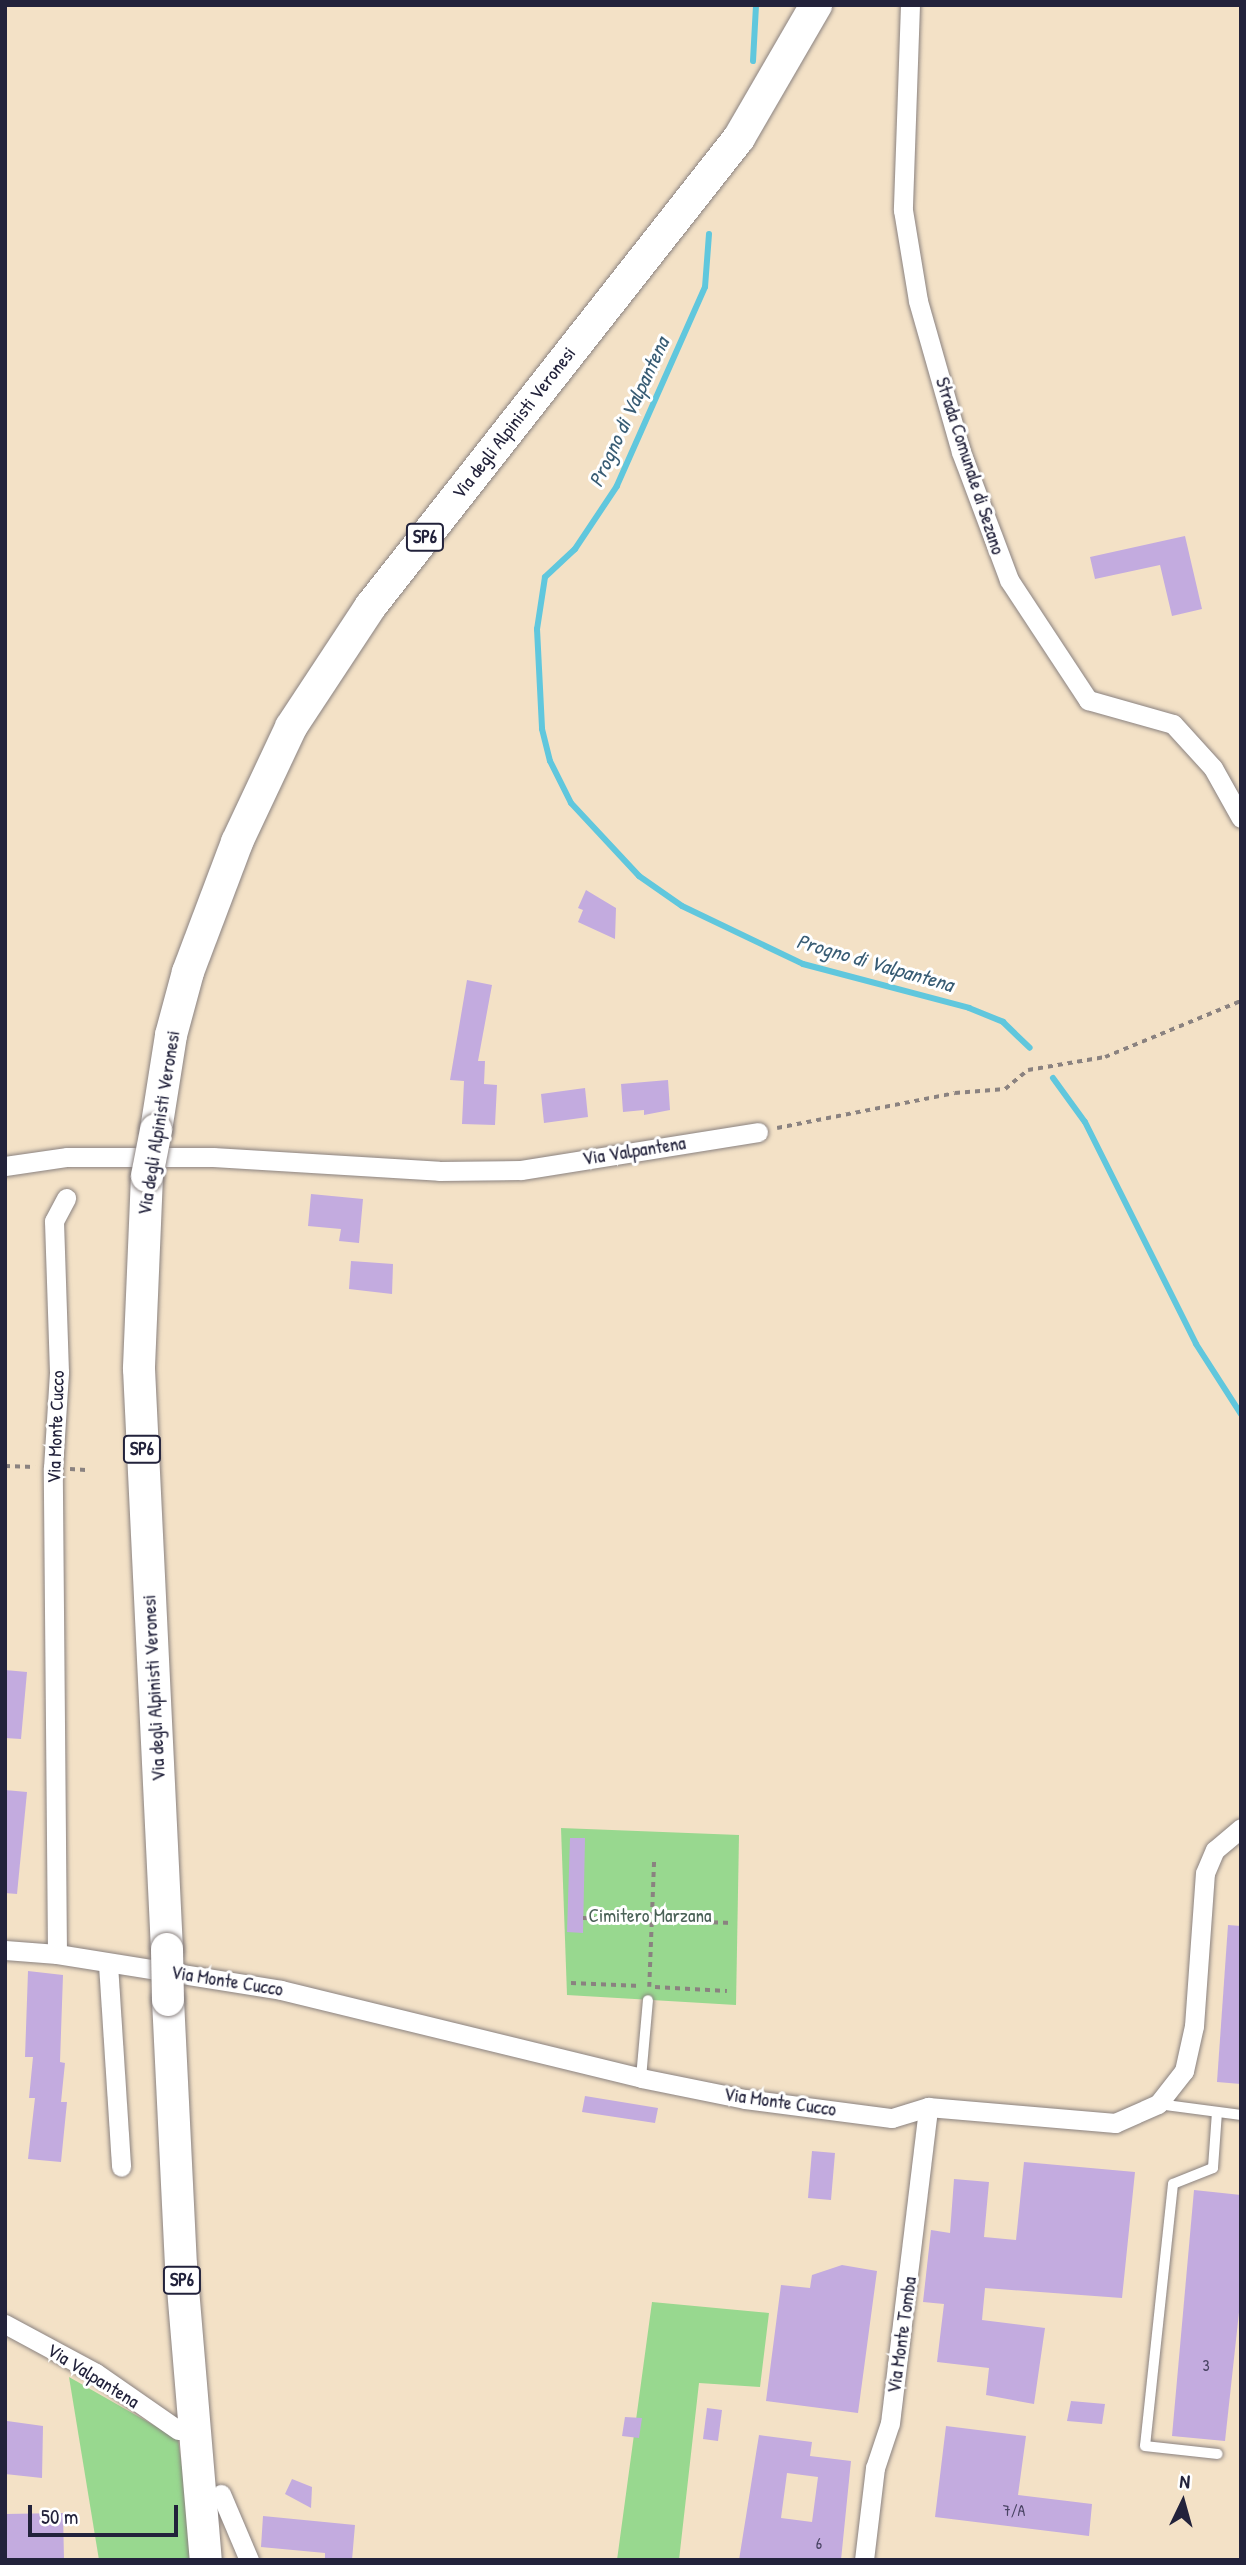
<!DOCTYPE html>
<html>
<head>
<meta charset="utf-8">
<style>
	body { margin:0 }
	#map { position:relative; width:1246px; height:2565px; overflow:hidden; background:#f3e1c6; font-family:"Patrick Hand",sans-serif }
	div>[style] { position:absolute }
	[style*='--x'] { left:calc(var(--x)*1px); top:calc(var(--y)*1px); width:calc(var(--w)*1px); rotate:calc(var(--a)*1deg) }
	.green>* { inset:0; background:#98d88f }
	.stream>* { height:6px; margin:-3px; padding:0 3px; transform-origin:3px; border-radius:3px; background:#60c7dd }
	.building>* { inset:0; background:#c3abdf }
	.path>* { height:3.5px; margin-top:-1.75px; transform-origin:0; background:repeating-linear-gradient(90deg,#8a8280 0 5px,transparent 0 10px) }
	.roads { filter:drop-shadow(0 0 2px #8a8280) drop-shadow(0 0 2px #8a8280) }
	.service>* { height:10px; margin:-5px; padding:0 5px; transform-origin:5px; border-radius:5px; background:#fff }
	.minor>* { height:19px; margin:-9.5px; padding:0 9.5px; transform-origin:9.5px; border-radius:9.5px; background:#fff }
	.trunk>* { height:32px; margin:-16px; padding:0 16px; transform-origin:16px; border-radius:16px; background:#fff }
	.bridges { filter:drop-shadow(0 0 2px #8a8280) drop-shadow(0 0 2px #8a8280) }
	.trunk-bridge>* { height:32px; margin:-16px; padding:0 16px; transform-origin:16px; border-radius:16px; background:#fff }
	span { translate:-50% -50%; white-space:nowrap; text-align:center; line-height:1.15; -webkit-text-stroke:6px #fff; paint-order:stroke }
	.number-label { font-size:16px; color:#4a4464 }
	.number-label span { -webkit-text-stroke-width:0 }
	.shield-label span { padding:2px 5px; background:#fff; border:2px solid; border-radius:5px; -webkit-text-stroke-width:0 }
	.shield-label { font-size:18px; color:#22223b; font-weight:700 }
	.street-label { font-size:19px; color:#22223b }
	.park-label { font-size:19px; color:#4b6258 }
	.water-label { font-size:21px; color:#385c74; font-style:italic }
	.frame { position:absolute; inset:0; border:7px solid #22223b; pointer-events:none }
	.north { position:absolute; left:1148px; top:2467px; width:70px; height:70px; -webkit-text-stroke:5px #fff; paint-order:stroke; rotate:5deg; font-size:19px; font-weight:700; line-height:28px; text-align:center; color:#22223b }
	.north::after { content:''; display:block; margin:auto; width:24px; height:32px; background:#22223b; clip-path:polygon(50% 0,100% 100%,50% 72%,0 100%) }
	.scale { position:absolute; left:28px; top:2505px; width:150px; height:32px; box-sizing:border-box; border:4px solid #22223b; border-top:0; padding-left:9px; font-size:21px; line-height:24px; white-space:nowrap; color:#22223b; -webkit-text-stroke:5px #fff; paint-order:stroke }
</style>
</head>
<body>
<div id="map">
	<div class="green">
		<i style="clip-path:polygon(561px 1828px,739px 1835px,736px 2005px,567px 1995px)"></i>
		<i style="clip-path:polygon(652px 2302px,769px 2313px,760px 2387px,699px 2383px,679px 2560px,617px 2560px)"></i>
		<i style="clip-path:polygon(69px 2377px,178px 2439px,195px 2560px,99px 2560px)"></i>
	</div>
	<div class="stream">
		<i style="--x:753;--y:61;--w:56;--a:-86.9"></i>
		<i style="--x:709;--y:234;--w:53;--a:94.3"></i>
		<i style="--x:705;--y:287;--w:218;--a:113.9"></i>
		<i style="--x:617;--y:486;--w:76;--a:123.7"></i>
		<i style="--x:575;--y:549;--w:41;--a:137"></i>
		<i style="--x:545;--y:577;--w:53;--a:98.7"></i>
		<i style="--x:537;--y:629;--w:100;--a:87.1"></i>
		<i style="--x:542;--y:729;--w:33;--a:76"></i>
		<i style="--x:550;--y:761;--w:47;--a:63.4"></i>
		<i style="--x:571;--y:803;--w:100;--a:47"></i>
		<i style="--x:639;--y:876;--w:52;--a:34.9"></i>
		<i style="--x:682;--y:906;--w:134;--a:25.6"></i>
		<i style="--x:803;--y:964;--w:172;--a:14.8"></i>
		<i style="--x:969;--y:1008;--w:37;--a:22"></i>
		<i style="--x:1003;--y:1022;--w:37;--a:44"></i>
		<i style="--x:1053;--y:1078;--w:54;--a:54"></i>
		<i style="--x:1085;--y:1122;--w:248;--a:63.4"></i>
		<i style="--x:1196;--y:1344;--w:83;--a:57.3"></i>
	</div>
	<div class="building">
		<i style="clip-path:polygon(1185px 536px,1202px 609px,1172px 616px,1160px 565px,1095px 579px,1090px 557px)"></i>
		<i style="clip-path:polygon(586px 890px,616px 908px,615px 939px,578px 922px,583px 910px,578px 908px)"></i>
		<i style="clip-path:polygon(467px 980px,492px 985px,478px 1061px,485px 1061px,484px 1084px,497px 1085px,495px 1125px,462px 1124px,464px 1081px,450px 1080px)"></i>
		<i style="clip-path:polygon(668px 1080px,670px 1110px,644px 1115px,644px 1110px,623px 1112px,621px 1084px)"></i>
		<i style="clip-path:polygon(585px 1088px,588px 1117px,544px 1123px,541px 1094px)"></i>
		<i style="clip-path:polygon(311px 1194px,363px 1199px,359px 1243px,339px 1241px,341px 1229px,308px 1226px)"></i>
		<i style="clip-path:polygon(351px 1261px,393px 1264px,392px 1294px,349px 1289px)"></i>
		<i style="clip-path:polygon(5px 1670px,27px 1672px,21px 1739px,5px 1738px)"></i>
		<i style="clip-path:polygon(5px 1790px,27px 1792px,17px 1894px,5px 1893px)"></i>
		<i style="clip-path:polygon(570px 1838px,585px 1838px,583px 1933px,567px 1932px)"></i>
		<i style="clip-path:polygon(1228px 1925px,1241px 1926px,1241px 2084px,1217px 2082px)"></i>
		<i style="clip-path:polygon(28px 1971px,63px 1975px,60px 2062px,65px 2063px,61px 2102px,67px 2102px,61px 2162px,28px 2159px,35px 2098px,29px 2098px,33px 2057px,25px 2057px)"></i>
		<i style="clip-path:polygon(585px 2096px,658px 2108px,655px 2123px,582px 2112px)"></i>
		<i style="clip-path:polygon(812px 2151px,835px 2153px,831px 2200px,808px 2198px)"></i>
		<i style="clip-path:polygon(1024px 2162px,1135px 2172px,1122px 2298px,985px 2288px,982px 2320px,1045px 2328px,1034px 2404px,986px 2395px,989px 2368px,937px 2362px,944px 2304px,923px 2302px,931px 2230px,950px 2233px,954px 2179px,989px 2182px,984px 2237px,1016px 2240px)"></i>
		<i style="clip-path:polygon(1194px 2190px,1241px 2195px,1241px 2294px,1225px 2441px,1172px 2436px)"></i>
		<i style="clip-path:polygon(842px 2265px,877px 2271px,858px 2413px,766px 2401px,781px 2285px,810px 2288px,812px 2275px)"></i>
		<i style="clip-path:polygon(1071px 2401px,1105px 2404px,1102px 2424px,1067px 2421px)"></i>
		<i style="clip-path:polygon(707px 2408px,722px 2410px,718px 2441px,703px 2439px)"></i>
		<i style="clip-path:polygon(625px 2417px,642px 2418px,639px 2438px,622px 2436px)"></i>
		<i style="clip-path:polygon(7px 2421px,43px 2426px,42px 2478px,5px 2474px)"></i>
		<i style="clip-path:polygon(946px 2426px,1026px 2436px,1018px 2495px,1092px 2504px,1089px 2536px,935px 2517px)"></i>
		<i style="clip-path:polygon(evenodd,759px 2435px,812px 2442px,810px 2456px,851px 2461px,841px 2560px,739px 2560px,759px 2435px,787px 2473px,818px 2477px,812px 2522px,781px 2518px,787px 2473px)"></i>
		<i style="clip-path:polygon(292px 2479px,312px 2487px,311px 2508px,285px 2494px)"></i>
		<i style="clip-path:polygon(63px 2513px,64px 2559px,5px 2560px,5px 2514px)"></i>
		<i style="clip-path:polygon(263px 2516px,355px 2525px,352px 2560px,325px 2560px,325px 2553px,261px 2547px)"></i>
	</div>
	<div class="path">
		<i style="--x:777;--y:1128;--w:181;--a:-11.1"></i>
		<i style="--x:955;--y:1093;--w:50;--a:-4.6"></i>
		<i style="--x:1005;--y:1089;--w:30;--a:-40"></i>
		<i style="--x:1028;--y:1070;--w:78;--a:-9.6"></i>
		<i style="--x:1105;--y:1057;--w:147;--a:-22.4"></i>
		<i style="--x:5;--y:1466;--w:30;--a:2"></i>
		<i style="--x:70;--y:1469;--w:16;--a:4"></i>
		<i style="--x:583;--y:1918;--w:150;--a:1.9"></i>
		<i style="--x:571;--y:1983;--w:70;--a:2.5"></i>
		<i style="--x:649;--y:1987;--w:129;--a:-87.8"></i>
		<i style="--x:655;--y:1987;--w:72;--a:3.2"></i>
	</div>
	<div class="roads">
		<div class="service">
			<i style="--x:641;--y:2078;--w:78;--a:-84.9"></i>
			<i style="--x:1158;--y:2104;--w:84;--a:7.5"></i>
			<i style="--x:1217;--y:2112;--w:56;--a:94.1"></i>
			<i style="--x:1213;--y:2168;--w:43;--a:158.2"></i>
			<i style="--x:1173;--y:2184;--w:263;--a:96.1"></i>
			<i style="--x:1145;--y:2446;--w:73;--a:6.3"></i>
		</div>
		<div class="minor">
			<i style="--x:910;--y:5;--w:205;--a:92"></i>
			<i style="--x:903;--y:210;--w:92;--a:80.6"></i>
			<i style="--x:918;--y:301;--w:157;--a:74.1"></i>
			<i style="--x:961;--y:452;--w:137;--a:69.4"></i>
			<i style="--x:1009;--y:580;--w:144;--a:56.6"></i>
			<i style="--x:1088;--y:700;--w:88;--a:15.8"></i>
			<i style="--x:1173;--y:724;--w:59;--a:47.7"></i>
			<i style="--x:1213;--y:768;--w:57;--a:60.8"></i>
			<i style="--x:5;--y:1166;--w:63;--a:-8.3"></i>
			<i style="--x:67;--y:1157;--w:146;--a:0"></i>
			<i style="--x:213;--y:1157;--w:226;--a:3.5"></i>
			<i style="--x:439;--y:1171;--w:82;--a:-0.7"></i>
			<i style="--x:521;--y:1170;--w:240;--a:-9.1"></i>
			<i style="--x:5;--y:1950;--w:52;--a:4.4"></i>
			<i style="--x:57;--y:1954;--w:227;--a:9.1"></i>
			<i style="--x:281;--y:1990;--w:371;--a:13.7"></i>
			<i style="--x:641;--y:2078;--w:106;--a:11.4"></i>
			<i style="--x:745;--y:2099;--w:148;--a:7.4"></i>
			<i style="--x:892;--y:2118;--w:38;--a:-17"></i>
			<i style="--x:928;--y:2107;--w:188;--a:4.9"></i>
			<i style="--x:1115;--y:2123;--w:47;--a:-23.8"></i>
			<i style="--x:1158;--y:2104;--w:42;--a:-51.8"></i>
			<i style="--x:1184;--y:2071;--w:46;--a:-77.5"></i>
			<i style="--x:1194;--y:2026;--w:153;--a:-85.9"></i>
			<i style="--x:1205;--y:1873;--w:25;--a:-67"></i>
			<i style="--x:1215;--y:1850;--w:34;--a:-40"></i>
			<i style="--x:57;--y:1954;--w:486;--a:-90.5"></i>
			<i style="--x:53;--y:1468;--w:96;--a:-86.4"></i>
			<i style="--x:59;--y:1372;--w:151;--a:-91.9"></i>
			<i style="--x:54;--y:1221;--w:26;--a:-62"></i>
			<i style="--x:108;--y:1964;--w:203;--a:86.3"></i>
			<i style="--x:5;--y:2324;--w:103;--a:28.3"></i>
			<i style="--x:96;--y:2373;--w:100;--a:34.8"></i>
			<i style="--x:221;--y:2494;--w:72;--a:67"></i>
			<i style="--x:864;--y:2560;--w:93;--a:-83.2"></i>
			<i style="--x:875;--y:2468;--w:47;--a:-71.6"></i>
			<i style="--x:890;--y:2423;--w:318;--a:-83.1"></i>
		</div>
		<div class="trunk">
			<i style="--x:156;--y:1130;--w:96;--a:-81"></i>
			<i style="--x:171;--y:1035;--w:65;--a:-74.9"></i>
			<i style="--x:188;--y:972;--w:139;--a:-69.3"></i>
			<i style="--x:237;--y:842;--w:127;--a:-64.8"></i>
			<i style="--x:291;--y:727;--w:144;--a:-56.6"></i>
			<i style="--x:370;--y:607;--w:597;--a:-51.81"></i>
			<i style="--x:739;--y:138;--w:154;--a:-59.9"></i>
			<i style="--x:147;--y:1176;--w:193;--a:92.4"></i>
			<i style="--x:139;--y:1369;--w:581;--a:87.24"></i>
			<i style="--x:168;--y:2000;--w:265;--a:87.2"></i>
			<i style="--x:181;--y:2265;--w:296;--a:85.2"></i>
		</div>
	</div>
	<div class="bridges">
		<div class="trunk-bridge">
			<i style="--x:147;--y:1176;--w:47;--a:-78.9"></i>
			<i style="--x:167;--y:1949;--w:51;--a:88.9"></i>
		</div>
	</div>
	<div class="number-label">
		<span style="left:1206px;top:2365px">3</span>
		<span style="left:1014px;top:2510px">7/A</span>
		<span style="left:819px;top:2543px">6</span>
	</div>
	<div class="shield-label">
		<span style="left:425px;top:537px">SP6</span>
		<span style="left:142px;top:1449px">SP6</span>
		<span style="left:182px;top:2280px">SP6</span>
	</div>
	<div class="street-label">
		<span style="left:514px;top:423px;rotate:-52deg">Via degli Alpinisti Veronesi</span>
		<span style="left:970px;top:466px;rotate:72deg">Strada Comunale di Sezano</span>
		<span style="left:159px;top:1123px;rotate:-81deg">Via degli Alpinisti Veronesi</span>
		<span style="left:634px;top:1151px;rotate:-9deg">Via Valpantena</span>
		<span style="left:56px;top:1427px;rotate:-88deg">Via Monte Cucco</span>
		<span style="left:154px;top:1688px;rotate:-93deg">Via degli Alpinisti Veronesi</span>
		<span style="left:227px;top:1981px;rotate:9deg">Via Monte Cucco</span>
		<span style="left:780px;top:2102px;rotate:8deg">Via Monte Cucco</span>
		<span style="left:902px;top:2335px;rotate:-82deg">Via Monte Tomba</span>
		<span style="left:93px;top:2376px;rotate:32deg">Via Valpantena</span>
	</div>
	<div class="park-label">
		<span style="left:650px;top:1916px">Cimitero Marzana</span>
	</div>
	<div class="water-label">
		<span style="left:629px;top:412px;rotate:-65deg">Progno di Valpantena</span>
		<span style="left:875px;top:963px;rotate:16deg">Progno di Valpantena</span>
	</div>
	<div class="frame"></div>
	<div class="north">N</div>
	<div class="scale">50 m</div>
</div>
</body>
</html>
